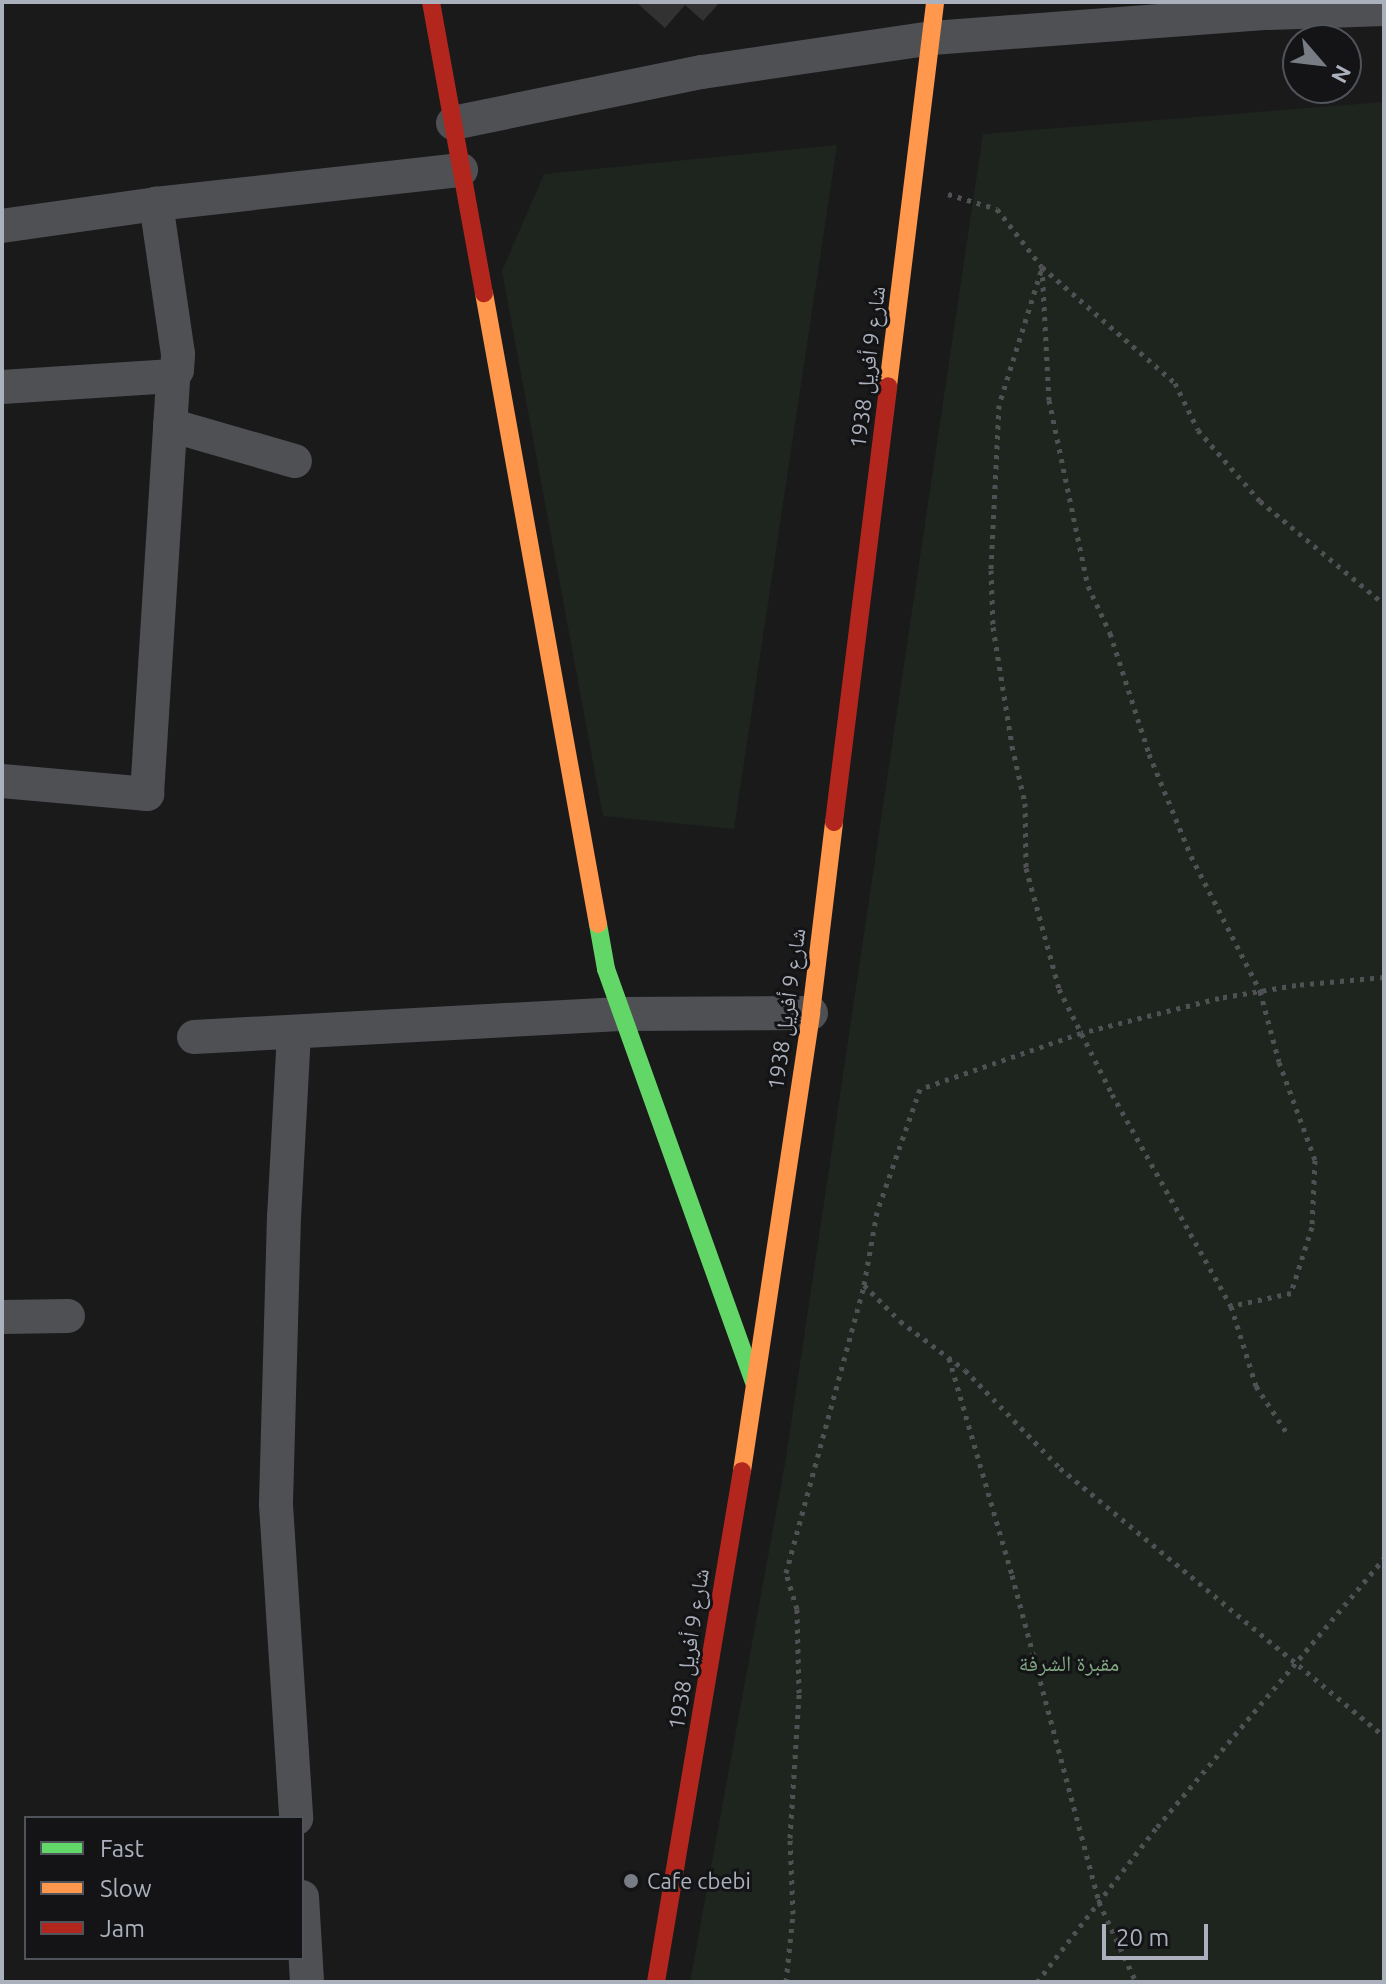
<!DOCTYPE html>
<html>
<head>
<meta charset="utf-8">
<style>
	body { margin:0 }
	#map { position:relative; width:1386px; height:1984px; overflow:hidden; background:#1a1a1b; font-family:Ubuntu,"Noto Naskh Arabic",sans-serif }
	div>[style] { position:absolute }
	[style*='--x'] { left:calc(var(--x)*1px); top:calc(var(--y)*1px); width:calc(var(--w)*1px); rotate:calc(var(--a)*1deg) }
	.green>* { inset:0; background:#1e251f }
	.building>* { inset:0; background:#323233 }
	.path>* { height:5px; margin-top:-2.5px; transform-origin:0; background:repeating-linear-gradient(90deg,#505155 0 4px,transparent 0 10px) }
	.street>* { height:34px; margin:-17px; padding:0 17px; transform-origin:17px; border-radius:17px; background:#4e5054 }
	.fast>* { height:18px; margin:-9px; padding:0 9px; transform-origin:9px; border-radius:9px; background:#63d668 }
	.slow>* { height:18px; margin:-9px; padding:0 9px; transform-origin:9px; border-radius:9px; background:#ff974d }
	.jam>* { height:18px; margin:-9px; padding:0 9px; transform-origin:9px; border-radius:9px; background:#b3261e }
	.dots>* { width:22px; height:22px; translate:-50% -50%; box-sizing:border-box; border:4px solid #141417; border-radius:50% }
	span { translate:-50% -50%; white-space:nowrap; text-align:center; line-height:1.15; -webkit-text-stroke:6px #141417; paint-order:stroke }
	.street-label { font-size:22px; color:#abb1bc }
	.park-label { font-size:22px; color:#81a882 }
	.poi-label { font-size:22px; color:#abb1bc }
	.left { translate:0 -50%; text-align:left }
	.frame { position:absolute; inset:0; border:4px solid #abb1bc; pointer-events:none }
	.legend { position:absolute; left:24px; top:1816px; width:280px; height:144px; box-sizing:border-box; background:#141417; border:2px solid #505359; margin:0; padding:10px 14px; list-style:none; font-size:24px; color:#abb1bc }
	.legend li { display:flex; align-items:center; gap:16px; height:40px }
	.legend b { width:40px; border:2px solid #505359 }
	.north { position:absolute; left:1282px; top:24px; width:80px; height:80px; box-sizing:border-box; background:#141417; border:2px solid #505359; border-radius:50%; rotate:118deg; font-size:22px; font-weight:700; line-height:32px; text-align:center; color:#abb1bc }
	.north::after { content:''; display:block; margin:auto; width:28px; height:36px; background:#787c84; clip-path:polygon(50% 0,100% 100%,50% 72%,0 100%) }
	.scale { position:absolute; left:1102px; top:1924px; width:106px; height:36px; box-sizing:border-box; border:4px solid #abb1bc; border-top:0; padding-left:10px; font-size:24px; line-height:28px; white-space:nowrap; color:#abb1bc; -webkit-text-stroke:6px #141417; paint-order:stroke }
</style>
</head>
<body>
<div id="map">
	<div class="green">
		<i style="clip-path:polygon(1384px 102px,1384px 1982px,690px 1982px,786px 1458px,983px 134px)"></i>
		<i style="clip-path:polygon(837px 145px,734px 829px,603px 816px,502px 271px,544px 174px)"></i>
	</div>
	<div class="building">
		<i style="clip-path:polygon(636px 2px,720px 2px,703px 21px,685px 5px,665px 28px)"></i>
	</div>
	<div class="path">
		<i style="--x:948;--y:194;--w:51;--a:17"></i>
		<i style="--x:997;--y:209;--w:73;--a:52.2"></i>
		<i style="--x:1042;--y:267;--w:176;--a:41.1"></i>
		<i style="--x:1175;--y:383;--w:52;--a:63.9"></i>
		<i style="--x:1198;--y:430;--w:94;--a:48.9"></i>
		<i style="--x:1260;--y:501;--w:161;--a:39.7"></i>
		<i style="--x:1042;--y:267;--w:133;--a:87"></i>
		<i style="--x:1049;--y:400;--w:190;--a:78.2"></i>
		<i style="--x:1088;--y:586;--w:52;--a:64.9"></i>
		<i style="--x:1110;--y:633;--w:127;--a:72.1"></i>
		<i style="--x:1149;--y:754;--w:110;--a:67.6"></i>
		<i style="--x:1191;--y:856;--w:152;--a:62.9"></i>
		<i style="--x:1260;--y:991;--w:73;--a:75"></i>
		<i style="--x:1279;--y:1062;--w:104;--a:69.8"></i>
		<i style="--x:1315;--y:1160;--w:67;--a:92.6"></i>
		<i style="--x:1312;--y:1227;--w:69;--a:107.7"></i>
		<i style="--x:1291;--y:1293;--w:61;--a:167.8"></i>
		<i style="--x:1231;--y:1306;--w:84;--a:72.6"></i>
		<i style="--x:1256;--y:1386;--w:56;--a:56.6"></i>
		<i style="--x:1041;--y:271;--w:140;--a:107.4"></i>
		<i style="--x:999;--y:405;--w:165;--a:92.8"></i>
		<i style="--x:991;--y:570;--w:57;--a:88"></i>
		<i style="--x:993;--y:627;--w:121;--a:80.9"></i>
		<i style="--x:1012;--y:746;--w:58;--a:77.2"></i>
		<i style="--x:1025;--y:803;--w:65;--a:89.1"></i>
		<i style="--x:1026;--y:868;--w:125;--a:74.7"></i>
		<i style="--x:1059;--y:989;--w:118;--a:63.2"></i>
		<i style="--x:1112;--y:1094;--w:243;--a:60.7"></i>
		<i style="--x:1384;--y:977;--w:88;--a:174.8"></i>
		<i style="--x:1296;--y:985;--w:78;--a:170.4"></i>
		<i style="--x:1219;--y:998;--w:142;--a:165.8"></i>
		<i style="--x:1081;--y:1033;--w:170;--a:160.8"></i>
		<i style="--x:920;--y:1089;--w:130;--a:109.3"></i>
		<i style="--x:877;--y:1212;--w:74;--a:100.1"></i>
		<i style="--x:864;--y:1285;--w:51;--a:45"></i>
		<i style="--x:900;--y:1321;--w:81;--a:37"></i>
		<i style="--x:965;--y:1370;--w:136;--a:45.9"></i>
		<i style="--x:1060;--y:1468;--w:420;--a:39.6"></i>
		<i style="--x:949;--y:1358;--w:226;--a:73.8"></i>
		<i style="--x:1012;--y:1575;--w:338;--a:75.1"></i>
		<i style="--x:1099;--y:1902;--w:88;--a:65.2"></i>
		<i style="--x:786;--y:1982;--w:68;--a:-84.1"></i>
		<i style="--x:793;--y:1914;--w:76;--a:-92.3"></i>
		<i style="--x:790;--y:1838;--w:145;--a:-86.4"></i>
		<i style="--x:799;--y:1693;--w:84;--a:-91.4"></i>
		<i style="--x:797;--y:1609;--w:38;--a:-107"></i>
		<i style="--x:786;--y:1573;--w:297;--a:-74.8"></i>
		<i style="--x:1037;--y:1982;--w:196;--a:-52.3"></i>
		<i style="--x:1157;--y:1827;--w:352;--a:-49.8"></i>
	</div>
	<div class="street">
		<i style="--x:453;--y:123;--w:254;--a:-11.6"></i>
		<i style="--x:702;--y:72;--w:232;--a:-8.4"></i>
		<i style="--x:932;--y:38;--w:336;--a:-4.3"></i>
		<i style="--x:1267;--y:13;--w:117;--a:-2"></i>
		<i style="--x:2;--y:226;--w:156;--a:-8.1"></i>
		<i style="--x:2;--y:387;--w:171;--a:-3.7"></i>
		<i style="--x:173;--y:376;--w:7;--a:-56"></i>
		<i style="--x:177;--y:370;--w:16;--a:-86"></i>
		<i style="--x:178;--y:354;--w:152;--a:-98.3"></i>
		<i style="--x:156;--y:204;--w:307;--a:-6.4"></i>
		<i style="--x:170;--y:425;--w:130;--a:16.1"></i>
		<i style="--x:2;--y:781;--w:146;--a:5.1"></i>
		<i style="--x:147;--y:794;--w:419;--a:-86.4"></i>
		<i style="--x:294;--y:1033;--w:183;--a:93.1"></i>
		<i style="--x:284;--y:1216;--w:289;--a:91.6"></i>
		<i style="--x:276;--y:1505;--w:314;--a:86.3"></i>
		<i style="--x:194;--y:1037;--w:427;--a:-3.1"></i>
		<i style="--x:620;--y:1014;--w:191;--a:-0.3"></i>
		<i style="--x:2;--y:1317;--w:66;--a:-0.9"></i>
		<i style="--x:302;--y:1897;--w:85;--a:86.6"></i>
	</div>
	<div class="fast">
		<i style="--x:598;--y:924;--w:46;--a:79.9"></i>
		<i style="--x:606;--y:969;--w:439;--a:70.3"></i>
	</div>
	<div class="slow">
		<i style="--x:484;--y:293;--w:641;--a:79.76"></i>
		<i style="--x:888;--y:386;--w:387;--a:-83"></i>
		<i style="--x:742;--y:1471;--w:463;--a:-81.4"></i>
		<i style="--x:811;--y:1013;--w:192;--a:-83.1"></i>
	</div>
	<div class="jam">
		<i style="--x:431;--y:2;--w:296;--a:79.7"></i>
		<i style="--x:834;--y:822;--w:439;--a:-82.9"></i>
		<i style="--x:656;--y:1982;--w:518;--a:-80.45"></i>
	</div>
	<div class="dots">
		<i style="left:631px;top:1881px;background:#787c84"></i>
	</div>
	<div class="street-label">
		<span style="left:867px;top:367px;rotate:-83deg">شارع 9 أفريل 1938</span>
		<span style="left:786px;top:1009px;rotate:-82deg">شارع 9 أفريل 1938</span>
		<span style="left:688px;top:1649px;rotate:-81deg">شارع 9 أفريل 1938</span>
	</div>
	<div class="park-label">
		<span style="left:1069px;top:1663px">مقبرة الشرفة</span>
	</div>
	<div class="poi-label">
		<span class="left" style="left:647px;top:1881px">Cafe cbebi</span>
	</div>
	<div class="frame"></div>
	<ul class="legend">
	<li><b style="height:10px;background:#63d668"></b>Fast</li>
	<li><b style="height:10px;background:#ff974d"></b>Slow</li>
	<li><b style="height:10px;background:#b3261e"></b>Jam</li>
	</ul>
	<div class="north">N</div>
	<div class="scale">20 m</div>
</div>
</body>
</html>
